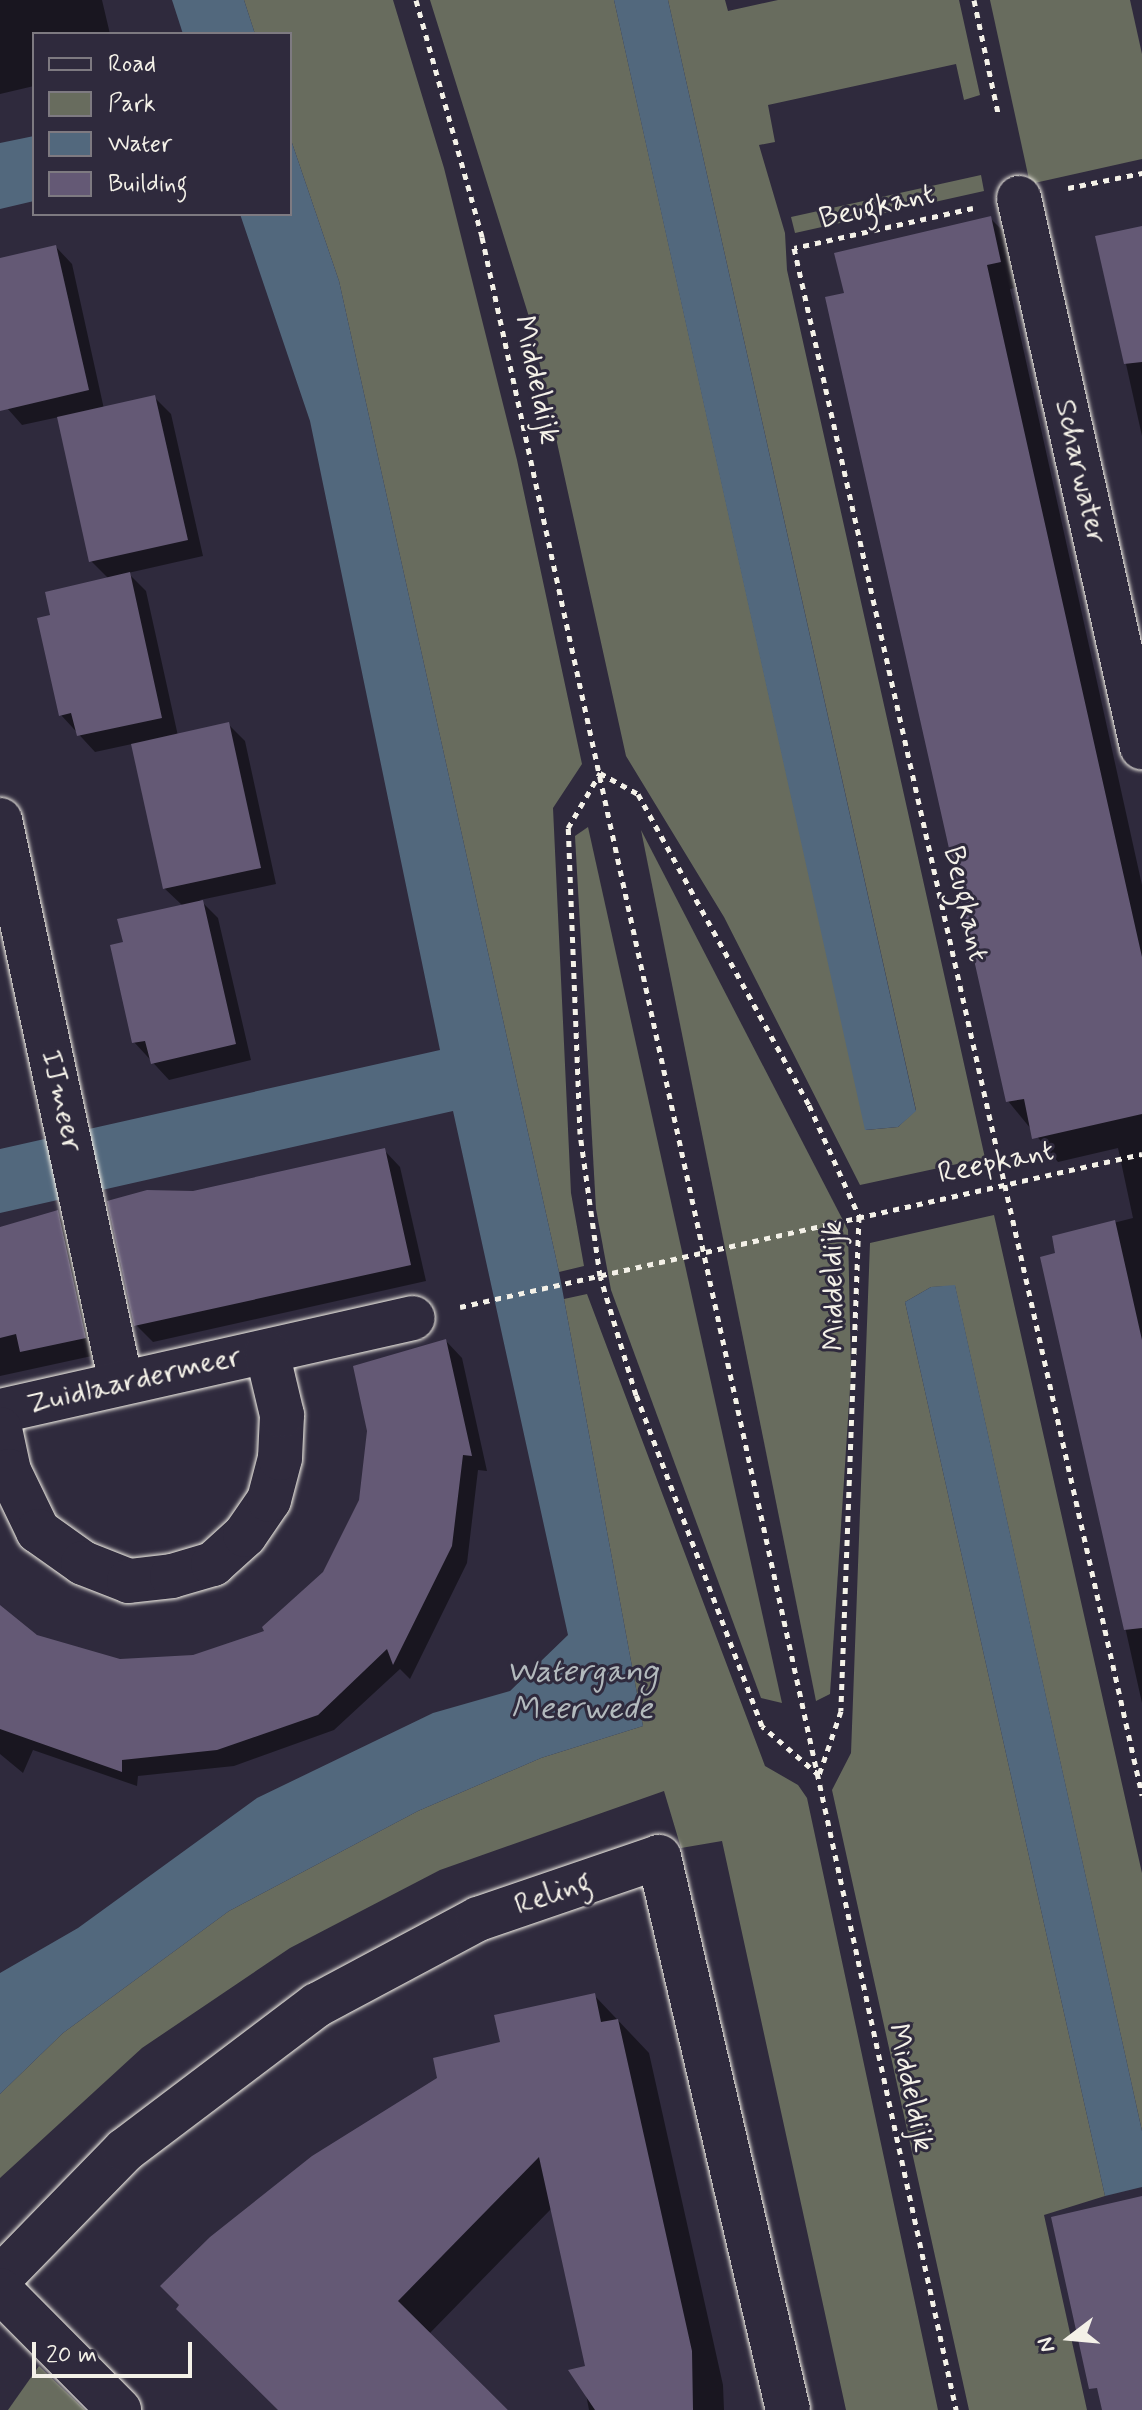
<!DOCTYPE html>
<html>
<head>
<meta charset="utf-8">
<style>
	body { margin:0 }
	#map { position:relative; width:1142px; height:2410px; overflow:hidden; background:#2f2a3d; font-family:Mynerve,sans-serif }
	div>[style] { position:absolute }
	[style*='--x'] { left:calc(var(--x)*1px); top:calc(var(--y)*1px); width:calc(var(--w)*1px); rotate:calc(var(--a)*1deg) }
	.green>* { inset:0; background:#686c5e }
	.water>* { inset:0; background:#52687d }
	.shadow>* { inset:0; background:#0007 }
	.building>* { inset:0; background:#645975 }
	.path>* { height:5px; margin-top:-2.5px; transform-origin:0; background:repeating-linear-gradient(90deg,#f4f1e8 0 6px,transparent 0 12px) }
	.roads { filter:drop-shadow(0 0 2px #f4f1e8) drop-shadow(0 0 2px #f4f1e8) }
	.minor>* { height:44px; margin:-22px; padding:0 22px; transform-origin:22px; border-radius:22px; background:#2f2a3d }
	span { translate:-50% -50%; white-space:nowrap; text-align:center; line-height:1.15; -webkit-text-stroke:6px #2f2a3d; paint-order:stroke }
	.street-label { font-size:30px; color:#f4f1e8 }
	.water-label { font-size:32px; color:#b3babd; font-style:italic }
	.legend { position:absolute; left:32px; top:32px; width:260px; height:184px; box-sizing:border-box; background:#2f2a3d; border:2px solid #7e7a81; margin:0; padding:10px 14px; list-style:none; font-size:24px; color:#f4f1e8 }
	.legend li { display:flex; align-items:center; gap:16px; height:40px }
	.legend b { width:40px; border:2px solid #7e7a81 }
	.north { position:absolute; left:1030px; top:2298px; width:80px; height:80px; -webkit-text-stroke:6px #2f2a3d; paint-order:stroke; rotate:254deg; font-size:22px; font-weight:700; line-height:32px; text-align:center; color:#f4f1e8 }
	.north::after { content:''; display:block; margin:auto; width:28px; height:36px; background:#f4f1e8; clip-path:polygon(50% 0,100% 100%,50% 72%,0 100%) }
	.scale { position:absolute; left:32px; top:2342px; width:160px; height:36px; box-sizing:border-box; border:4px solid #f4f1e8; border-top:0; padding-left:10px; font-size:24px; line-height:28px; white-space:nowrap; color:#f4f1e8; -webkit-text-stroke:6px #2f2a3d; paint-order:stroke }
</style>
</head>
<body>
<div id="map">
	<div class="green">
		<i style="clip-path:polygon(244px 0,393px 0,444px 168px,517px 460px,582px 764px,553px 808px,571px 1193px,584px 1266px,559px 1272px,339px 281px,290px 137px,290px 34px,255px 34px)"></i>
		<i style="clip-path:polygon(430px 0,614px 0,866px 1130px,898px 1127px,916px 1110px,668px 0,725px 0,728px 11px,778px 0,959px 0,980px 95px,964px 100px,956px 64px,768px 105px,775px 142px,759px 145px,785px 233px,787px 270px,985px 1158px,860px 1185px,724px 917px,626px 756px,530px 320px)"></i>
		<i style="clip-path:polygon(990px 0,1130px 0,1142px 54px,1142px 159px,1030px 184px)"></i>
		<i style="clip-path:polygon(981px 175px,984px 191px,795px 233px,791px 217px)"></i>
		<i style="clip-path:polygon(588px 827px,782px 1703px,761px 1698px,611px 1290px,596px 1209px,575px 836px)"></i>
		<i style="clip-path:polygon(641px 830px,848px 1230px,851px 1373px,830px 1694px,816px 1701px)"></i>
		<i style="clip-path:polygon(994px 1215px,1142px 1873px,1142px 2131px,955px 1286px,931px 1287px,905px 1302px,1105px 2196px,1044px 2215px,1087px 2410px,969px 2410px,832px 1790px,851px 1753px,870px 1243px)"></i>
		<i style="clip-path:polygon(587px 1294px,765px 1766px,798px 1785px,807px 1798px,938px 2410px,846px 2410px,722px 1841px,681px 1848px,664px 1791px,440px 1870px,290px 1948px,142px 2048px,0 2178px,0 2094px,63px 2033px,229px 1911px,418px 1811px,541px 1758px,643px 1726px,564px 1299px)"></i>
		<i style="clip-path:polygon(39px 2366px,85px 2410px,8px 2410px)"></i>
	</div>
	<div class="water">
		<i style="clip-path:polygon(172px 0,244px 0,255px 34px,183px 34px)"></i>
		<i style="clip-path:polygon(614px 0,668px 0,916px 1111px,898px 1127px,865px 1130px)"></i>
		<i style="clip-path:polygon(34px 136px,34px 201px,0 209px,0 143px)"></i>
		<i style="clip-path:polygon(290px 137px,339px 281px,559px 1272px,643px 1726px,541px 1758px,418px 1811px,229px 1911px,63px 2033px,0 2094px,0 1973px,78px 1928px,257px 1798px,433px 1713px,510px 1691px,568px 1635px,453px 1111px,0 1213px,0 1149px,440px 1050px,310px 421px,240px 214px,290px 214px)"></i>
		<i style="clip-path:polygon(955px 1285px,1142px 2131px,1142px 2187px,1105px 2196px,905px 1302px,931px 1287px)"></i>
	</div>
	<div class="shadow">
		<i style="clip-path:polygon(0 0,102px 0,110px 34px,34px 34px,34px 86px,0 94px)"></i>
		<i style="clip-path:polygon(990px 218px,1014px 242px,1024px 286px,1010px 289px,1142px 885px,1142px 1703px,1043px 1259px,1057px 1255px,1054px 1238px,1133px 1218px,1118px 1148px,1058px 1162px,1008px 1101px,846px 294px)"></i>
		<i style="clip-path:polygon(1142px 228px,1142px 436px,1098px 238px)"></i>
		<i style="clip-path:polygon(56px 247px,72px 264px,104px 409px,154px 397px,171px 414px,203px 556px,128px 573px,146px 591px,178px 736px,228px 724px,245px 741px,276px 884px,200px 900px,218px 918px,251px 1060px,169px 1080px,134px 1042px,126px 944px,183px 906px,164px 888px,132px 744px,95px 752px,61px 715px,52px 616px,109px 579px,91px 561px,59px 417px,22px 425px,0 400px,0 260px)"></i>
		<i style="clip-path:polygon(384px 1150px,400px 1167px,426px 1281px,153px 1342px,136px 1325px,194px 1193px)"></i>
		<i style="clip-path:polygon(59px 1217px,75px 1233px,101px 1354px,0 1376px,0 1235px)"></i>
		<i style="clip-path:polygon(446px 1341px,462px 1358px,487px 1471px,478px 1470px,467px 1563px,410px 1679px,400px 1669px,334px 1730px,234px 1766px,138px 1776px,137px 1786px,33px 1750px,23px 1773px,0 1754px,0 1607px,36px 1636px,119px 1661px,194px 1657px,267px 1632px,325px 1574px)"></i>
		<i style="clip-path:polygon(594px 1995px,649px 2053px,723px 2385px,724px 2410px,589px 2410px,581px 2368px,587px 2367px,552px 2208px,429px 2334px,508px 2410px,281px 2410px,502px 2044px)"></i>
	</div>
	<div class="building">
		<i style="clip-path:polygon(991px 216px,1001px 262px,987px 265px,1142px 957px,1142px 1114px,1032px 1139px,1024px 1099px,1006px 1102px,825px 297px,844px 293px,834px 253px)"></i>
		<i style="clip-path:polygon(1142px 226px,1142px 362px,1124px 364px,1095px 236px)"></i>
		<i style="clip-path:polygon(56px 245px,89px 390px,0 411px,0 258px)"></i>
		<i style="clip-path:polygon(155px 395px,188px 540px,89px 562px,57px 417px)"></i>
		<i style="clip-path:polygon(130px 572px,162px 718px,77px 736px,71px 713px,59px 716px,37px 618px,50px 615px,45px 592px)"></i>
		<i style="clip-path:polygon(229px 722px,261px 868px,163px 889px,131px 744px)"></i>
		<i style="clip-path:polygon(203px 900px,236px 1044px,151px 1064px,145px 1041px,132px 1043px,110px 945px,123px 942px,117px 919px)"></i>
		<i style="clip-path:polygon(385px 1148px,411px 1265px,134px 1326px,107px 1201px,147px 1190px,193px 1191px)"></i>
		<i style="clip-path:polygon(58px 1210px,86px 1338px,20px 1352px,16px 1334px,0 1338px,0 1227px)"></i>
		<i style="clip-path:polygon(1115px 1220px,1142px 1340px,1142px 1628px,1124px 1630px,1040px 1257px,1055px 1253px,1052px 1236px)"></i>
		<i style="clip-path:polygon(446px 1339px,472px 1456px,463px 1455px,452px 1546px,393px 1665px,387px 1649px,318px 1715px,217px 1750px,122px 1760px,122px 1772px,0 1729px,0 1605px,37px 1635px,120px 1659px,193px 1655px,264px 1631px,262px 1627px,323px 1572px,359px 1500px,367px 1431px,353px 1366px)"></i>
		<i style="clip-path:polygon(595px 1993px,601px 2022px,618px 2019px,692px 2351px,693px 2410px,595px 2410px,568px 2370px,585px 2366px,539px 2157px,398px 2301px,508px 2410px,278px 2410px,176px 2309px,179px 2305px,160px 2286px,210px 2237px,312px 2156px,437px 2078px,433px 2058px,500px 2042px,494px 2015px)"></i>
		<i style="clip-path:polygon(1142px 2196px,1142px 2410px,1102px 2410px,1097px 2388px,1089px 2389px,1051px 2217px)"></i>
	</div>
	<div class="path">
		<i style="--x:416;--y:0;--w:246;--a:74.4"></i>
		<i style="--x:482;--y:237;--w:2224;--a:77.69"></i>
		<i style="--x:974;--y:0;--w:116;--a:78"></i>
		<i style="--x:1068;--y:188;--w:76;--a:-11.5"></i>
		<i style="--x:973;--y:208;--w:183;--a:167.4"></i>
		<i style="--x:794;--y:248;--w:1586;--a:77.32"></i>
		<i style="--x:600;--y:773;--w:43;--a:28.9"></i>
		<i style="--x:638;--y:794;--w:355;--a:61.2"></i>
		<i style="--x:809;--y:1105;--w:122;--a:65.8"></i>
		<i style="--x:859;--y:1216;--w:495;--a:92.1"></i>
		<i style="--x:841;--y:1711;--w:68;--a:109"></i>
		<i style="--x:819;--y:1775;--w:75;--a:-139.3"></i>
		<i style="--x:762;--y:1726;--w:354;--a:-110.8"></i>
		<i style="--x:636;--y:1395;--w:124;--a:-106.8"></i>
		<i style="--x:600;--y:1276;--w:143;--a:-98"></i>
		<i style="--x:580;--y:1134;--w:306;--a:-92.2"></i>
		<i style="--x:568;--y:828;--w:64;--a:-59.8"></i>
		<i style="--x:460;--y:1307;--w:699;--a:-12.64"></i>
	</div>
	<div class="roads">
		<div class="minor">
			<i style="--x:1019;--y:198;--w:563;--a:77.37"></i>
			<i style="--x:0;--y:820;--w:576;--a:77.87"></i>
			<i style="--x:0;--y:1411;--w:423;--a:-12.7"></i>
			<i style="--x:0;--y:1429;--w:43;--a:77.9"></i>
			<i style="--x:9;--y:1471;--w:67;--a:64.2"></i>
			<i style="--x:38;--y:1531;--w:55;--a:35.4"></i>
			<i style="--x:83;--y:1563;--w:49;--a:21.4"></i>
			<i style="--x:129;--y:1581;--w:43;--a:-6.6"></i>
			<i style="--x:172;--y:1576;--w:43;--a:-16.3"></i>
			<i style="--x:213;--y:1564;--w:43;--a:-42.2"></i>
			<i style="--x:245;--y:1535;--w:42;--a:-55.6"></i>
			<i style="--x:269;--y:1500;--w:43;--a:-75.3"></i>
			<i style="--x:280;--y:1458;--w:43;--a:-87.3"></i>
			<i style="--x:282;--y:1415;--w:65;--a:-103.4"></i>
			<i style="--x:0;--y:2278;--w:179;--a:-45.7"></i>
			<i style="--x:125;--y:2150;--w:241;--a:-37.1"></i>
			<i style="--x:317;--y:2005;--w:183;--a:-28.1"></i>
			<i style="--x:478;--y:1919;--w:191;--a:-18.9"></i>
			<i style="--x:659;--y:1857;--w:568;--a:76.87"></i>
			<i style="--x:0;--y:2290;--w:169;--a:45.2"></i>
		</div>
	</div>
	<div class="street-label">
		<span style="left:877px;top:207px;rotate:-13deg">Beugkant</span>
		<span style="left:536px;top:380px;rotate:78deg">Middeldijk</span>
		<span style="left:1080px;top:472px;rotate:77deg">Scharwater</span>
		<span style="left:965px;top:904px;rotate:77deg">Beugkant</span>
		<span style="left:61px;top:1101px;rotate:77deg">IJmeer</span>
		<span style="left:996px;top:1163px;rotate:-12deg">Reepkant</span>
		<span style="left:834px;top:1286px;rotate:-91deg">Middeldijk</span>
		<span style="left:134px;top:1381px;rotate:-13deg">Zuidlaardermeer</span>
		<span style="left:553px;top:1894px;rotate:-19deg">Reling</span>
		<span style="left:910px;top:2088px;rotate:78deg">Middeldijk</span>
	</div>
	<div class="water-label">
		<span style="left:582px;top:1691px">Watergang<br>Meerwede</span>
	</div>
	<ul class="legend">
	<li><b style="height:10px;background:#2f2a3d"></b>Road</li>
	<li><b style="height:22px;background:#686c5e"></b>Park</li>
	<li><b style="height:22px;background:#52687d"></b>Water</li>
	<li><b style="height:22px;background:#645975"></b>Building</li>
	</ul>
	<div class="north">N</div>
	<div class="scale">20 m</div>
</div>
</body>
</html>
